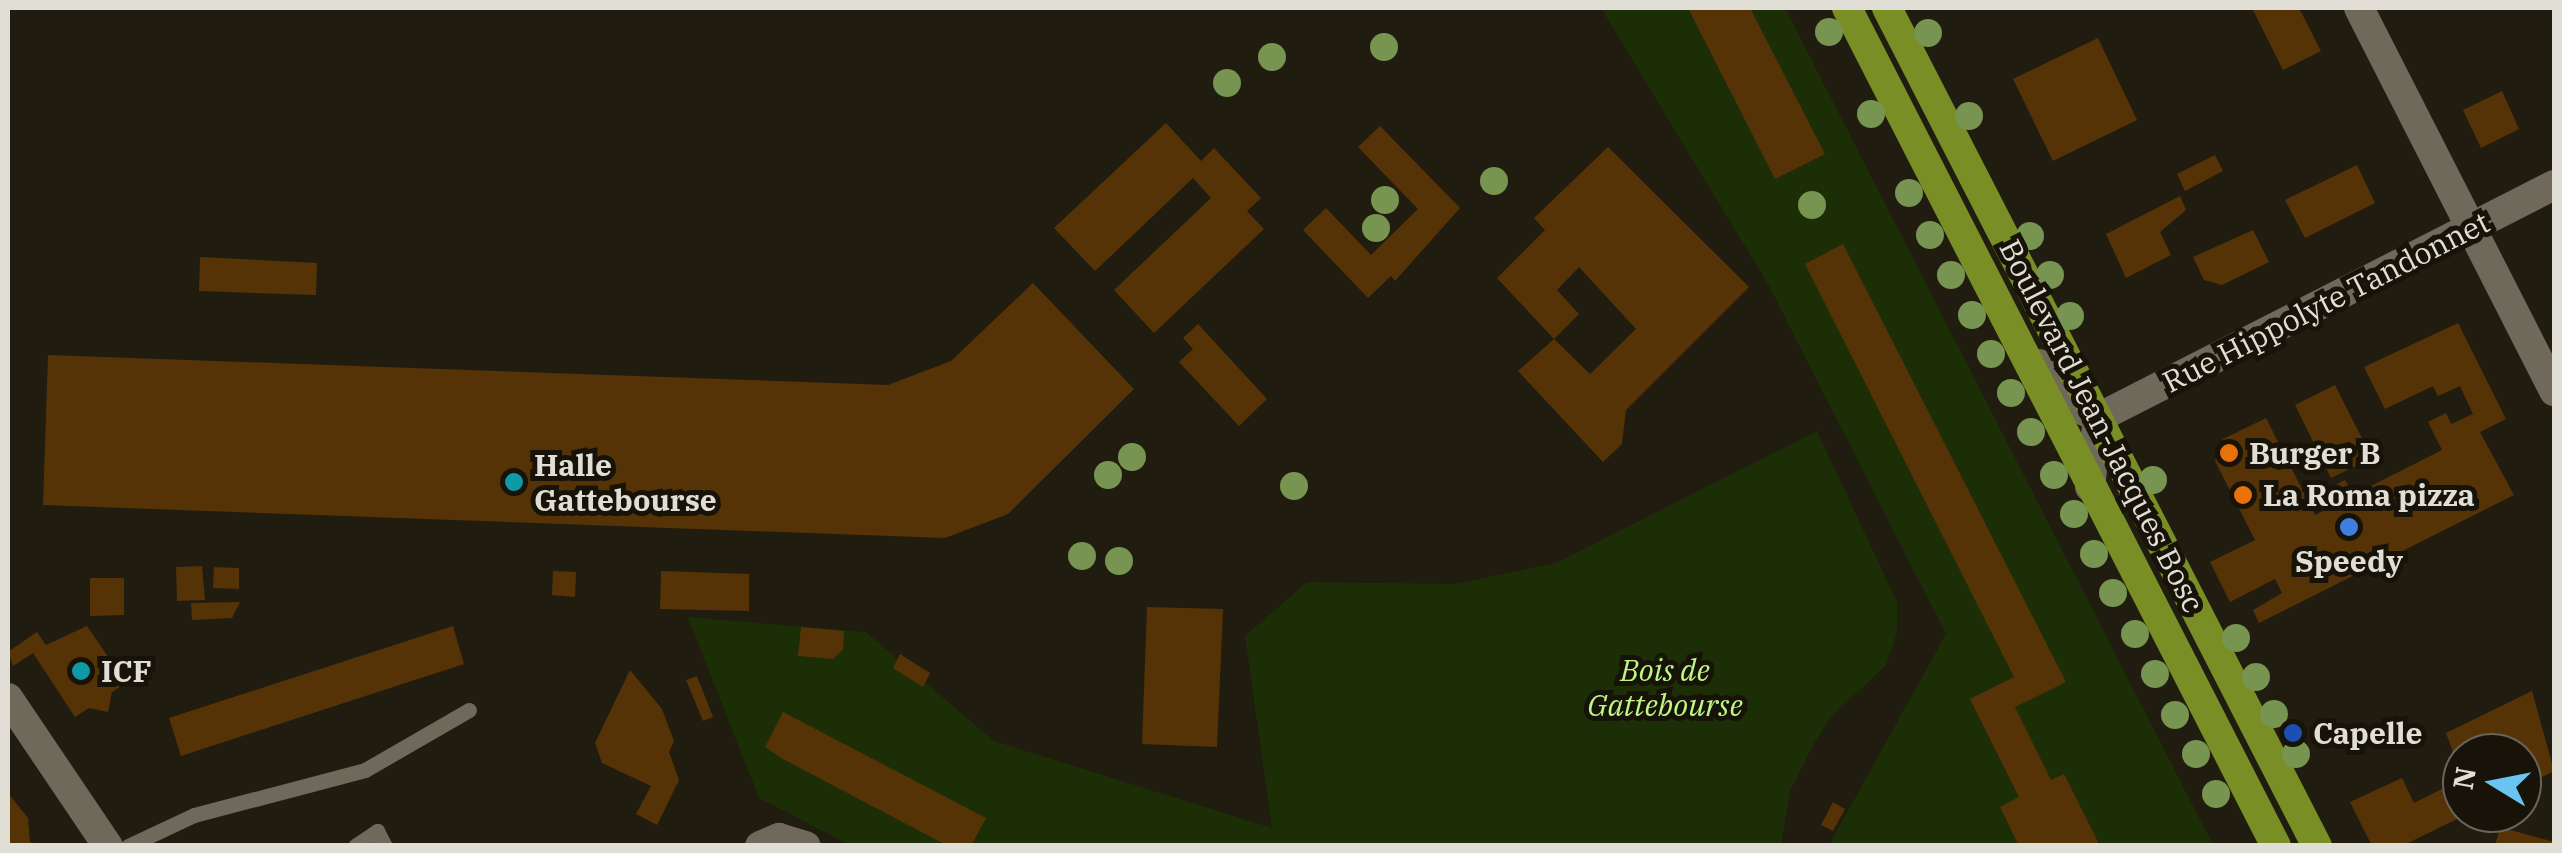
<!DOCTYPE html>
<html>
<head>
<meta charset="utf-8">
<style>
	body { margin:0 }
	#map { position:relative; width:2562px; height:853px; overflow:hidden; background:#211c10; font-family:"IBM Plex Serif",serif }
	div>[style] { position:absolute }
	[style*='--x'] { left:calc(var(--x)*1px); top:calc(var(--y)*1px); width:calc(var(--w)*1px); rotate:calc(var(--a)*1deg) }
	.green>* { inset:0; background:#1c2e05 }
	.building>* { inset:0; background:#563306 }
	.lane>* { height:15px; margin:-7.5px; padding:0 7.5px; transform-origin:7.5px; border-radius:7.5px; background:#6f695c }
	.street>* { height:30px; margin:-15px; padding:0 15px; transform-origin:15px; border-radius:15px; background:#6f695c }
	.primary>* { height:30px; margin:-15px; padding:0 15px; transform-origin:15px; border-radius:15px; background:#798f25 }
	.trees>* { width:28px; height:28px; margin:-14px; border-radius:50%; background:#779450 }
	.dots>* { width:28px; height:28px; translate:-50% -50%; box-sizing:border-box; border:5px solid #171308; border-radius:50% }
	span { translate:-50% -50%; white-space:nowrap; text-align:center; line-height:1.15; -webkit-text-stroke:10px #171308; paint-order:stroke }
	.street-label { font-size:30px; color:#e1ded6 }
	.poi-label { font-size:30px; color:#e1ded6; font-weight:700 }
	.left { translate:0 -50%; text-align:left }
	.park-label { font-size:30px; color:#bef785; font-style:italic }
	.frame { position:absolute; inset:0; border:10px solid #e1ded6; pointer-events:none }
	.north { position:absolute; left:2442px; top:733px; width:100px; height:100px; box-sizing:border-box; background:#171308; border:2px solid #68645a; border-radius:50%; rotate:280deg; font-size:28px; font-weight:700; line-height:40px; text-align:center; color:#e1ded6 }
	.north::after { content:''; display:block; margin:auto; width:35px; height:45px; background:#6ac3f1; clip-path:polygon(50% 0,100% 100%,50% 72%,0 100%) }
</style>
</head>
<body>
<div id="map">
	<div class="green">
		<i style="clip-path:polygon(1601px 8px,1785px 8px,2213px 845px,1829px 845px,1946px 634px,1768px 284px)"></i>
		<i style="clip-path:polygon(1817px 431px,1897px 602px,1897px 633px,1886px 665px,1829px 719px,1812px 747px,1790px 791px,1781px 846px,850px 845px,759px 798px,688px 617px,866px 632px,994px 741px,1272px 828px,1245px 636px,1307px 582px,1454px 584px,1556px 563px)"></i>
	</div>
	<div class="building">
		<i style="clip-path:polygon(1688px 8px,1750px 8px,1825px 154px,1775px 179px)"></i>
		<i style="clip-path:polygon(2252px 8px,2299px 8px,2321px 51px,2283px 70px)"></i>
		<i style="clip-path:polygon(2098px 38px,2137px 120px,2053px 161px,2013px 79px)"></i>
		<i style="clip-path:polygon(2502px 91px,2519px 129px,2481px 148px,2463px 110px)"></i>
		<i style="clip-path:polygon(1166px 123px,1201px 161px,1214px 148px,1261px 198px,1247px 211px,1264px 229px,1154px 333px,1114px 290px,1211px 198px,1193px 178px,1095px 271px,1054px 228px)"></i>
		<i style="clip-path:polygon(1380px 126px,1460px 208px,1395px 281px,1391px 276px,1368px 298px,1303px 230px,1326px 208px,1371px 255px,1418px 209px,1358px 147px)"></i>
		<i style="clip-path:polygon(1608px 147px,1749px 287px,1626px 410px,1622px 444px,1603px 462px,1518px 371px,1554px 339px,1590px 374px,1636px 329px,1579px 267px,1557px 290px,1579px 314px,1554px 339px,1497px 278px,1545px 230px,1534px 218px)"></i>
		<i style="clip-path:polygon(2215px 155px,2223px 171px,2185px 191px,2177px 174px)"></i>
		<i style="clip-path:polygon(2357px 165px,2375px 203px,2305px 238px,2285px 200px)"></i>
		<i style="clip-path:polygon(2180px 196px,2186px 210px,2160px 232px,2171px 255px,2126px 278px,2106px 234px)"></i>
		<i style="clip-path:polygon(2253px 230px,2269px 262px,2222px 285px,2204px 280px,2193px 257px)"></i>
		<i style="clip-path:polygon(1843px 244px,2066px 682px,2015px 707px,2051px 780px,2064px 774px,2100px 846px,2019px 846px,2000px 807px,2019px 797px,1970px 699px,2014px 677px,1805px 264px)"></i>
		<i style="clip-path:polygon(200px 257px,317px 263px,316px 295px,199px 291px)"></i>
		<i style="clip-path:polygon(1033px 283px,1134px 389px,1008px 514px,945px 538px,43px 505px,48px 355px,888px 385px,951px 361px)"></i>
		<i style="clip-path:polygon(2458px 323px,2506px 419px,2480px 432px,2514px 495px,2259px 623px,2253px 610px,2282px 593px,2275px 579px,2230px 602px,2210px 562px,2255px 540px,2215px 461px,2223px 439px,2266px 418px,2315px 515px,2331px 507px,2323px 492px,2345px 480px,2353px 495px,2442px 450px,2428px 422px,2446px 413px,2451px 424px,2473px 414px,2460px 386px,2438px 396px,2433px 386px,2385px 409px,2364px 367px)"></i>
		<i style="clip-path:polygon(1198px 324px,1267px 399px,1239px 426px,1179px 362px,1193px 349px,1183px 338px)"></i>
		<i style="clip-path:polygon(2335px 385px,2372px 458px,2331px 478px,2295px 405px)"></i>
		<i style="clip-path:polygon(202px 566px,205px 600px,177px 601px,176px 567px)"></i>
		<i style="clip-path:polygon(214px 567px,239px 568px,239px 589px,213px 588px)"></i>
		<i style="clip-path:polygon(553px 571px,576px 572px,575px 597px,552px 595px)"></i>
		<i style="clip-path:polygon(661px 571px,749px 574px,749px 611px,660px 609px)"></i>
		<i style="clip-path:polygon(90px 578px,124px 578px,124px 615px,90px 616px)"></i>
		<i style="clip-path:polygon(240px 602px,232px 618px,192px 620px,191px 603px)"></i>
		<i style="clip-path:polygon(1147px 607px,1223px 609px,1217px 747px,1142px 744px)"></i>
		<i style="clip-path:polygon(87px 626px,126px 683px,112px 692px,108px 712px,89px 708px,75px 717px,33px 653px,13px 666px,8px 652px,37px 632px,46px 645px)"></i>
		<i style="clip-path:polygon(453px 626px,464px 664px,181px 756px,169px 718px)"></i>
		<i style="clip-path:polygon(801px 627px,844px 631px,843px 650px,833px 659px,798px 656px)"></i>
		<i style="clip-path:polygon(900px 654px,930px 673px,923px 687px,893px 668px)"></i>
		<i style="clip-path:polygon(630px 670px,662px 709px,674px 741px,669px 752px,679px 780px,657px 825px,636px 814px,651px 786px,602px 763px,595px 743px)"></i>
		<i style="clip-path:polygon(697px 676px,713px 717px,703px 721px,686px 680px)"></i>
		<i style="clip-path:polygon(2532px 691px,2554px 771px,2522px 787px,2522px 753px,2462px 753px,2462px 776px,2446px 733px)"></i>
		<i style="clip-path:polygon(783px 712px,986px 818px,971px 846px,948px 846px,781px 758px,765px 747px)"></i>
		<i style="clip-path:polygon(2402px 778px,2414px 803px,2462px 779px,2462px 813px,2469px 813px,2402px 846px,2372px 846px,2350px 802px)"></i>
		<i style="clip-path:polygon(8px 793px,28px 818px,30px 842px,51px 846px,8px 846px)"></i>
		<i style="clip-path:polygon(1833px 802px,1845px 809px,1833px 831px,1821px 825px)"></i>
		<i style="clip-path:polygon(2500px 827px,2554px 842px,2554px 846px,2495px 846px)"></i>
	</div>
	<div class="lane">
		<i style="--x:128;--y:846;--w:73;--a:-25.2"></i>
		<i style="--x:194;--y:815;--w:177;--a:-14.7"></i>
		<i style="--x:365;--y:770;--w:120;--a:-30"></i>
		<i style="--x:355;--y:846;--w:27;--a:-34"></i>
		<i style="--x:377;--y:831;--w:17;--a:62"></i>
	</div>
	<div class="street">
		<i style="--x:2359;--y:8;--w:430;--a:63"></i>
		<i style="--x:2039;--y:364;--w:47;--a:53.6"></i>
		<i style="--x:2067;--y:402;--w:35;--a:27"></i>
		<i style="--x:2098;--y:418;--w:512;--a:-27.07"></i>
		<i style="--x:2090;--y:487;--w:69;--a:-83.4"></i>
		<i style="--x:8;--y:698;--w:179;--a:56"></i>
		<i style="--x:760;--y:846;--w:21;--a:-23"></i>
		<i style="--x:779;--y:838;--w:28;--a:17"></i>
	</div>
	<div class="primary">
		<i style="--x:1847;--y:8;--w:941;--a:62.89"></i>
		<i style="--x:1887;--y:8;--w:942;--a:62.84"></i>
	</div>
	<div class="trees">
		<i style="left:1829px;top:32px"></i>
		<i style="left:1928px;top:33px"></i>
		<i style="left:1384px;top:47px"></i>
		<i style="left:1272px;top:57px"></i>
		<i style="left:1227px;top:83px"></i>
		<i style="left:1871px;top:114px"></i>
		<i style="left:1969px;top:116px"></i>
		<i style="left:1494px;top:181px"></i>
		<i style="left:1909px;top:193px"></i>
		<i style="left:1385px;top:200px"></i>
		<i style="left:1812px;top:205px"></i>
		<i style="left:1376px;top:228px"></i>
		<i style="left:1930px;top:235px"></i>
		<i style="left:2030px;top:236px"></i>
		<i style="left:1951px;top:275px"></i>
		<i style="left:2050px;top:275px"></i>
		<i style="left:1972px;top:315px"></i>
		<i style="left:2070px;top:316px"></i>
		<i style="left:1991px;top:354px"></i>
		<i style="left:2011px;top:393px"></i>
		<i style="left:2031px;top:432px"></i>
		<i style="left:1132px;top:457px"></i>
		<i style="left:1108px;top:475px"></i>
		<i style="left:2054px;top:475px"></i>
		<i style="left:2153px;top:480px"></i>
		<i style="left:1294px;top:486px"></i>
		<i style="left:2074px;top:514px"></i>
		<i style="left:2094px;top:554px"></i>
		<i style="left:1082px;top:556px"></i>
		<i style="left:1119px;top:561px"></i>
		<i style="left:2113px;top:593px"></i>
		<i style="left:2135px;top:634px"></i>
		<i style="left:2236px;top:638px"></i>
		<i style="left:2155px;top:674px"></i>
		<i style="left:2256px;top:677px"></i>
		<i style="left:2274px;top:714px"></i>
		<i style="left:2175px;top:715px"></i>
		<i style="left:2196px;top:754px"></i>
		<i style="left:2296px;top:754px"></i>
		<i style="left:2216px;top:794px"></i>
	</div>
	<div class="dots">
		<i style="left:2229px;top:453px;background:#e8710a"></i>
		<i style="left:514px;top:482px;background:#0f9aa8"></i>
		<i style="left:2243px;top:495px;background:#e8710a"></i>
		<i style="left:2349px;top:527px;background:#3f7fe0"></i>
		<i style="left:81px;top:671px;background:#0f9aa8"></i>
		<i style="left:2293px;top:733px;background:#1a4fb4"></i>
	</div>
	<div class="street-label">
		<span style="left:2326px;top:302px;rotate:-27deg">Rue Hippolyte Tandonnet</span>
		<span style="left:2102px;top:426px;rotate:63deg">Boulevard Jean-Jacques Bosc</span>
	</div>
	<div class="poi-label">
		<span class="left" style="left:2249px;top:453px">Burger B</span>
		<span class="left" style="left:534px;top:482px">Halle<br>Gattebourse</span>
		<span class="left" style="left:2263px;top:495px">La Roma pizza</span>
		<span style="left:2349px;top:561px">Speedy</span>
		<span class="left" style="left:101px;top:671px">ICF</span>
		<span class="left" style="left:2313px;top:733px">Capelle</span>
	</div>
	<div class="park-label">
		<span style="left:1665px;top:687px">Bois de<br>Gattebourse</span>
	</div>
	<div class="frame"></div>
	<div class="north">N</div>
</div>
</body>
</html>
